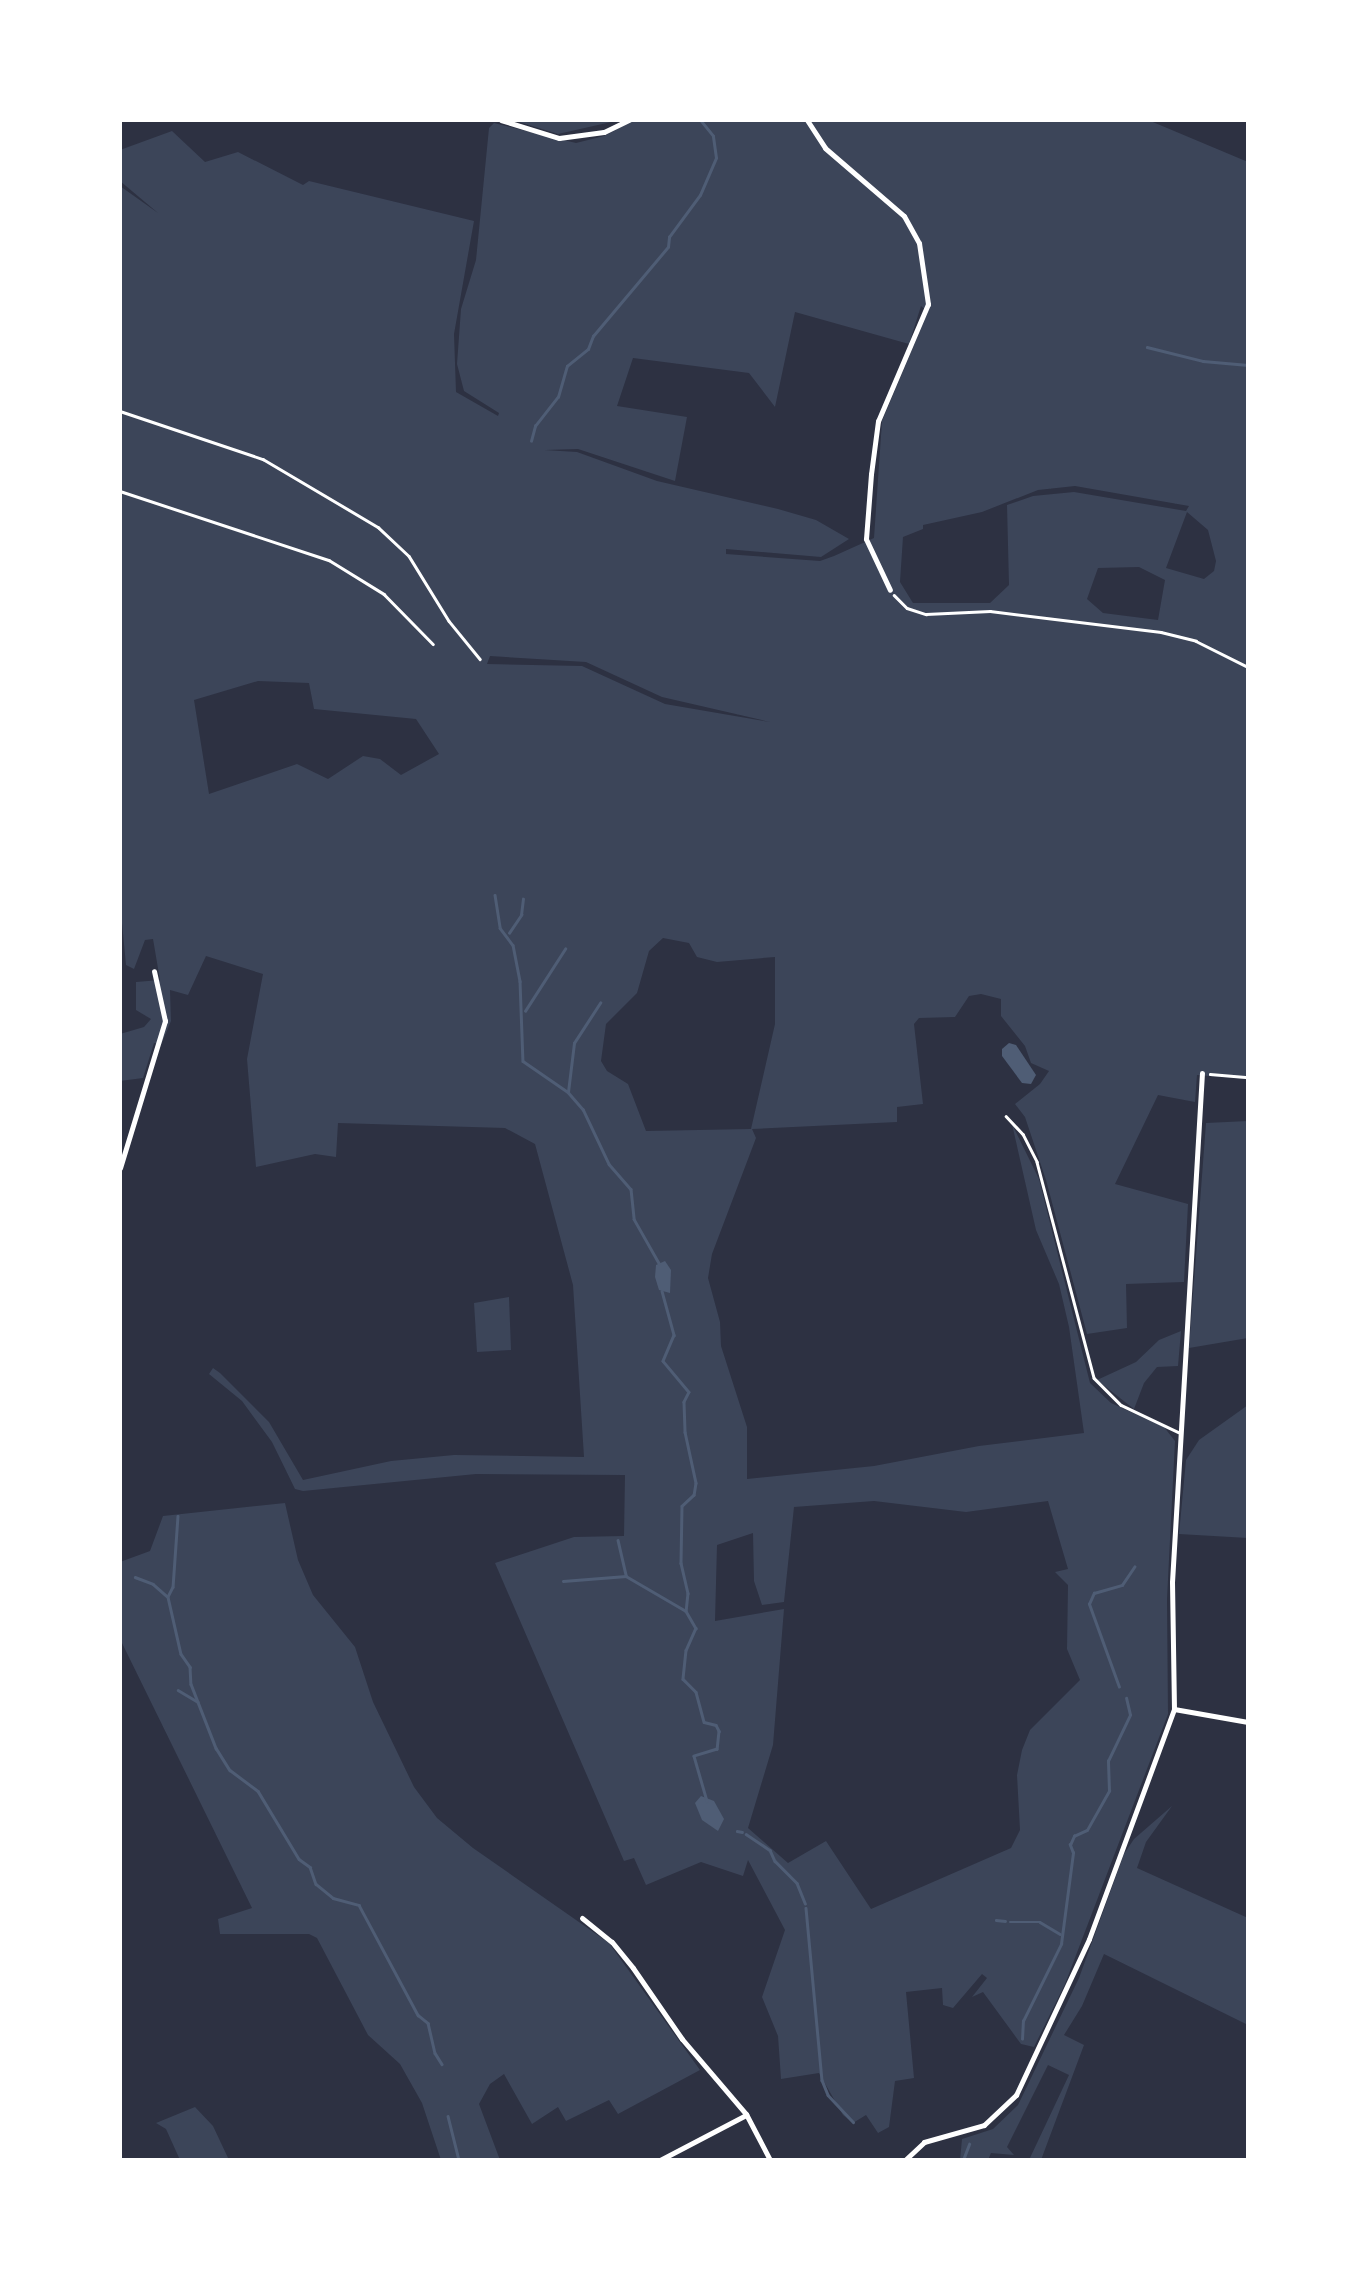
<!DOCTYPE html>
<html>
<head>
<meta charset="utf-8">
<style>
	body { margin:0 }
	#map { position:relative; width:1368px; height:2280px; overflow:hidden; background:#2d3142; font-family:Jost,sans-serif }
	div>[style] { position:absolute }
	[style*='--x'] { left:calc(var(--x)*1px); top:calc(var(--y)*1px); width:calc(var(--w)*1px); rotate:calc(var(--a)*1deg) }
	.green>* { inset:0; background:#3c4559 }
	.water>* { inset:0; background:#4f5d75 }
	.stream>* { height:2.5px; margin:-1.25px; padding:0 1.25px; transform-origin:1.25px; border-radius:1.25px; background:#4f5d75 }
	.path>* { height:2.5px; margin:-1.25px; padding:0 1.25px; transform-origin:1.25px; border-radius:1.25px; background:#fff }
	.service>* { height:2.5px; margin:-1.25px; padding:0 1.25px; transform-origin:1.25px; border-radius:1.25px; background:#fff }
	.minor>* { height:5px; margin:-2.5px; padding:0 2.5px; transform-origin:2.5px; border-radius:2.5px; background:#fff }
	span { translate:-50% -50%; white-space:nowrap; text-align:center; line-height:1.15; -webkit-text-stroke:8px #fff; paint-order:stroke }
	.frame { position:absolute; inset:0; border:122px solid #fff; pointer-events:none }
</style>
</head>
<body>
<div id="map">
	<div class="green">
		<i style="clip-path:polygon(513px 120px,620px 120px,558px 134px)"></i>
		<i style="clip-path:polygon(evenodd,634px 120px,1148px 120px,1248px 162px,1248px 1079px,1197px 1075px,1195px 1102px,1158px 1095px,1115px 1184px,1188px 1204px,1184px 1282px,1126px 1284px,1127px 1328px,1087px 1334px,1046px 1180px,1025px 1117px,1015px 1104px,1040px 1084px,1049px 1071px,1031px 1063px,1025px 1046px,1001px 1016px,1001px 999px,981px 994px,969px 996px,955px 1017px,919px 1018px,914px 1024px,923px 1104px,897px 1107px,897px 1122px,752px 1129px,756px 1138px,712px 1254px,708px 1278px,720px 1322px,721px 1346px,747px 1427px,747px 1479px,874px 1466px,979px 1446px,1084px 1433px,1069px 1327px,1059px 1284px,1036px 1230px,1012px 1124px,1039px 1179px,1090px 1383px,1111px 1403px,1164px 1427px,1175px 1441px,1167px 1599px,1168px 1714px,1065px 1984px,1034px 2047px,1021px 2044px,983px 1992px,972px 1997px,987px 1978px,982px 1974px,953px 2008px,943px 2005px,942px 1988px,906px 1992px,914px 2078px,895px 2081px,889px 2127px,878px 2133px,866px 2115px,853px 2123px,843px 2115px,819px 2073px,781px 2079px,778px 2036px,762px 1997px,785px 1930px,748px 1860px,743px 1876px,701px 1862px,646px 1885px,634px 1858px,624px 1861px,495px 1563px,574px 1537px,624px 1536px,625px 1475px,476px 1474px,303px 1491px,295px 1489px,272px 1442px,242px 1401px,209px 1374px,213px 1368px,220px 1373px,269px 1422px,303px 1480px,391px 1461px,454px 1455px,584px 1457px,573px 1285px,535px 1144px,505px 1128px,338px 1123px,336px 1157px,315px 1154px,256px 1167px,247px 1059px,263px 974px,206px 956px,188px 995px,170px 990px,171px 1021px,161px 1045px,154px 1043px,143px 1078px,120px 1081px,120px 1034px,144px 1027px,151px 1019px,136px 1010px,136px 982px,160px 980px,153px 939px,145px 940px,134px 969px,126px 965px,120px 902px,120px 186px,158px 213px,120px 181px,120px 150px,172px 131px,205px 162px,238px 152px,303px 185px,309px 181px,474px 221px,454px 334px,456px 392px,498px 416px,499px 413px,464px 391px,457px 364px,461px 309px,476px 260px,489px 128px,494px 123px,576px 143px,604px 136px,634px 120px,921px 306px,928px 312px,882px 421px,874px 538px,834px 556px,820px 561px,726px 554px,726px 549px,821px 557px,849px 539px,816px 520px,778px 509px,657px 481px,577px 452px,544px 450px,578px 449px,675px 481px,687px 417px,617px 406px,633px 358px,749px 373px,775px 407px,795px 312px,909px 344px,921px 306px,634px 120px,1075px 486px,1189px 506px,1186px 511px,1074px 492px,1033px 496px,1007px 505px,1009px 585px,990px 603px,913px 603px,900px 582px,903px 537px,923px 529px,923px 525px,982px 512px,1038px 490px,1075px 486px,634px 120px,1187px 512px,1208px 530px,1216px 561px,1214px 571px,1204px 579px,1166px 568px,1187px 512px,634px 120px,1139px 567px,1165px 580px,1158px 620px,1103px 613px,1087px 599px,1098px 568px,1139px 567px,634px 120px,490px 656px,586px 662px,662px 697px,770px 722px,665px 704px,582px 666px,487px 664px,490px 656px,634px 120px,258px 681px,309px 683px,314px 709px,416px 719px,439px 754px,401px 775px,380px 759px,363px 756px,328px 779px,297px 764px,209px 794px,194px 700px,258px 681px,634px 120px,663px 938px,689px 943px,697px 957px,717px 962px,775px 957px,775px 1024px,751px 1129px,646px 1131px,628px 1084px,607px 1071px,601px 1061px,606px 1024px,637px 993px,649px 951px,663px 938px,634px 120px,874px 1501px,966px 1512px,1048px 1501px,1068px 1569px,1055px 1572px,1068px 1585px,1067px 1649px,1080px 1680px,1030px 1730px,1022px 1750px,1017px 1775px,1020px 1830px,1011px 1848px,871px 1909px,826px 1841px,788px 1863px,748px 1828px,773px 1745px,784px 1609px,715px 1621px,717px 1545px,753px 1533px,754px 1581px,762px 1605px,784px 1602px,794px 1507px,874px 1501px)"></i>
		<i style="clip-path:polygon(1248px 1121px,1248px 1338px,1189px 1348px,1206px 1123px)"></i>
		<i style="clip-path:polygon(509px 1297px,511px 1350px,477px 1352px,474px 1303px)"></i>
		<i style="clip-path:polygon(1181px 1331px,1178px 1366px,1157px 1367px,1144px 1383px,1134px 1409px,1097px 1380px,1136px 1362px,1159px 1340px)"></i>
		<i style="clip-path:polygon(1248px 1405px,1248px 1538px,1179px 1534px,1186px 1460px,1199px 1440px)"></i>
		<i style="clip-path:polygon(285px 1503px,298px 1560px,313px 1595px,355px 1647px,373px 1702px,414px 1787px,437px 1818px,473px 1848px,609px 1943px,700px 2070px,618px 2114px,609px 2100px,566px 2121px,558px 2107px,532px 2124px,504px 2074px,490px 2084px,479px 2104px,500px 2160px,441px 2160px,422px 2103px,400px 2064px,368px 2035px,317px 1938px,309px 1934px,220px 1934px,218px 1919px,252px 1908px,120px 1639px,120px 1562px,150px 1551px,163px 1516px)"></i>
		<i style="clip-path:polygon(1172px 1806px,1146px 1842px,1137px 1868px,1248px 1918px,1248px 2025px,1104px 1954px,1082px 2006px,1064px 2035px,1084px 2045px,1041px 2160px,1029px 2160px,1069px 2075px,1048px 2065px,1007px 2147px,1014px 2155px,991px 2153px,988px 2160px,960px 2160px,962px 2139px,993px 2129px,1018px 2105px,1079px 1978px,1124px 1854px,1134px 1839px)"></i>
		<i style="clip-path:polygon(195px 2107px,213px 2126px,229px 2160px,180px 2160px,166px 2129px,156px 2123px)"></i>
	</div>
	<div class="water">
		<i style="clip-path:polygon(1009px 1043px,1016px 1045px,1036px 1075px,1031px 1084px,1022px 1083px,1002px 1056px,1002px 1049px)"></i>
		<i style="clip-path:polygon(665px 1261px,671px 1270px,670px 1293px,659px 1290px,655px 1277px,656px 1265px)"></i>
		<i style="clip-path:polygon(701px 1796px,714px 1801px,724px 1819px,718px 1831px,702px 1820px,695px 1803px)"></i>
	</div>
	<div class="stream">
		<i style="--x:1147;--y:347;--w:58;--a:14"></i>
		<i style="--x:1203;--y:361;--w:45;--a:5.1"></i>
		<i style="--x:531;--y:441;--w:16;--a:-75"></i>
		<i style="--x:535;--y:426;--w:37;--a:-52"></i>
		<i style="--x:558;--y:397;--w:32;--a:-74"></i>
		<i style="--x:567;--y:366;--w:27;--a:-39"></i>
		<i style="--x:588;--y:349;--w:14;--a:-69"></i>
		<i style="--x:593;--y:336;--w:116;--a:-49.9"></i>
		<i style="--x:668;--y:247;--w:10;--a:-84"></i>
		<i style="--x:669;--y:237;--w:52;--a:-53.6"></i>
		<i style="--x:700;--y:195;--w:40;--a:-66.6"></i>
		<i style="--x:716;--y:158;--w:22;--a:-98"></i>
		<i style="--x:713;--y:136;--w:21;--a:-129"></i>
		<i style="--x:495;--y:895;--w:33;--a:81"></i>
		<i style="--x:500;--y:928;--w:21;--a:53"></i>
		<i style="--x:513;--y:945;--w:37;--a:79"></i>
		<i style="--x:520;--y:981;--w:80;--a:87.9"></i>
		<i style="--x:523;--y:1061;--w:55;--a:34.6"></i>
		<i style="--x:568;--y:1092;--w:23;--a:49"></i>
		<i style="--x:583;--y:1109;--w:61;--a:64.7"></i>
		<i style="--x:609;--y:1164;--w:33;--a:49"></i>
		<i style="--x:631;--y:1189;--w:30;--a:84"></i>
		<i style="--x:634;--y:1219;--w:51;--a:60.4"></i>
		<i style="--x:509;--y:933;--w:22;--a:-56"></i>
		<i style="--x:521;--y:915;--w:16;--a:-83"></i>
		<i style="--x:525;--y:1011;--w:74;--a:-57.2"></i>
		<i style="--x:568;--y:1092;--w:49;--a:-83"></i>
		<i style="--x:574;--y:1043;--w:48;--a:-57"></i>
		<i style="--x:662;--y:1291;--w:46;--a:74.7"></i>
		<i style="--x:674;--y:1335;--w:28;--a:113"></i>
		<i style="--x:663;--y:1361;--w:40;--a:50"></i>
		<i style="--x:689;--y:1392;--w:11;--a:117"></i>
		<i style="--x:684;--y:1402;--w:30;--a:88"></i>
		<i style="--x:685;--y:1432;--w:52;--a:77.8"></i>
		<i style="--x:696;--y:1483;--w:12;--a:99"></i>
		<i style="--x:694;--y:1495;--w:16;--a:137"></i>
		<i style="--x:682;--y:1506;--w:57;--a:91"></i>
		<i style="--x:681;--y:1563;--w:31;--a:77"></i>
		<i style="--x:688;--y:1593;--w:18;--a:96"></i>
		<i style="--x:686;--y:1611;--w:20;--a:60"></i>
		<i style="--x:696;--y:1628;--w:24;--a:114"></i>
		<i style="--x:686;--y:1650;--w:29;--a:96"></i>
		<i style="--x:683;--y:1679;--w:18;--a:45"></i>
		<i style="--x:696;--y:1692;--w:31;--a:75"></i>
		<i style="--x:704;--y:1722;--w:12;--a:14"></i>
		<i style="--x:716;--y:1725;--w:7;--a:63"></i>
		<i style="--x:719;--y:1731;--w:18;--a:96"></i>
		<i style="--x:717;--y:1749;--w:24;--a:163"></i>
		<i style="--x:694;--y:1756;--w:47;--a:73.9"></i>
		<i style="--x:178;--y:1516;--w:71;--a:94"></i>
		<i style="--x:173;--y:1587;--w:11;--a:117"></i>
		<i style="--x:168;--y:1597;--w:58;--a:77.2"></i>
		<i style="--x:181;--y:1654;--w:16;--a:55"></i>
		<i style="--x:190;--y:1667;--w:17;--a:87"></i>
		<i style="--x:191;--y:1684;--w:69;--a:68.7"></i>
		<i style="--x:216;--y:1748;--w:26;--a:58"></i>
		<i style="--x:230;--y:1770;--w:35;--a:37"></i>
		<i style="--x:258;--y:1791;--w:79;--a:58.9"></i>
		<i style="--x:299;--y:1859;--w:14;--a:36"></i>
		<i style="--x:310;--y:1867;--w:18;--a:71"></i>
		<i style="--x:316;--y:1884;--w:22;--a:39"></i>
		<i style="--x:333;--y:1898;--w:27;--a:15"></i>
		<i style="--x:359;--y:1905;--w:125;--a:61.8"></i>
		<i style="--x:418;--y:2015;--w:13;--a:39"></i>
		<i style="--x:428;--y:2023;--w:31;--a:77"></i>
		<i style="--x:435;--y:2053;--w:13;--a:58"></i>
		<i style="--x:618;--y:1540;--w:37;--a:77"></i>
		<i style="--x:135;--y:1577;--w:19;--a:21"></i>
		<i style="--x:153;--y:1584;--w:18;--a:41"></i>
		<i style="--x:563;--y:1581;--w:63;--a:-4.5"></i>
		<i style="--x:626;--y:1576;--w:69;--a:30.3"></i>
		<i style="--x:1119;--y:1687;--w:88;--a:-109.9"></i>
		<i style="--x:1089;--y:1604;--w:12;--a:-66"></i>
		<i style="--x:1094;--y:1593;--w:29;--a:-16"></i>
		<i style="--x:1122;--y:1585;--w:22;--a:-56"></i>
		<i style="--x:178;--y:1690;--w:23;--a:31"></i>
		<i style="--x:737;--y:1831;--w:5;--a:11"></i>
		<i style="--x:746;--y:1834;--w:29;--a:34"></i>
		<i style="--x:770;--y:1850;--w:12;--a:66"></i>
		<i style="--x:775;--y:1861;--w:31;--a:45"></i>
		<i style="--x:797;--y:1883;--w:22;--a:68"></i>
		<i style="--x:806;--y:1908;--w:173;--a:84.7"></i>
		<i style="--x:822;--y:2080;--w:16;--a:68"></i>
		<i style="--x:828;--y:2095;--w:37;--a:47"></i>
		<i style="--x:996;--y:1920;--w:9;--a:6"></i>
		<i style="--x:1010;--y:1922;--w:30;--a:0"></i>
		<i style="--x:1040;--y:1922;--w:23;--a:31"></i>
		<i style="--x:1022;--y:2039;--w:18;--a:-87"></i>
		<i style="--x:1023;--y:2021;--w:86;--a:-63.7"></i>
		<i style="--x:1061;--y:1944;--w:92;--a:-82.5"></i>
		<i style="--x:1073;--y:1853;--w:9;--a:-111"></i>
		<i style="--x:1070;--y:1845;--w:10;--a:-66"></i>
		<i style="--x:1074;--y:1836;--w:14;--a:-25"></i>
		<i style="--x:1087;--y:1830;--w:45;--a:-60.6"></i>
		<i style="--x:1109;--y:1791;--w:30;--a:-92"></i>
		<i style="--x:1108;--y:1761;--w:51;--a:-64.4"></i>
		<i style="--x:1130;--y:1715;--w:17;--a:-103"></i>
		<i style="--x:448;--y:2116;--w:45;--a:76"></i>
		<i style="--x:963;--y:2160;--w:17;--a:-69"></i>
	</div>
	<div class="path">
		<i style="--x:120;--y:411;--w:151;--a:18.6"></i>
		<i style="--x:263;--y:459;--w:134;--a:30.6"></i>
		<i style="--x:378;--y:527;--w:42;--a:43.1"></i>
		<i style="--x:409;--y:556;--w:76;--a:58.4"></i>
		<i style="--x:449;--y:621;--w:49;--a:50.8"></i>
		<i style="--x:120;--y:491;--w:220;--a:18.3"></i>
		<i style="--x:329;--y:560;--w:65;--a:31.7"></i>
		<i style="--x:384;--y:594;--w:70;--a:45.6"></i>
		<i style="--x:894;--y:595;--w:18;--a:45"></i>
		<i style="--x:907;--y:608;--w:20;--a:18"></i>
		<i style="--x:926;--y:614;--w:64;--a:-2.7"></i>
		<i style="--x:990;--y:611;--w:172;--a:7"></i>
		<i style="--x:1161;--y:632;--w:36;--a:14"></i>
		<i style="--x:1196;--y:641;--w:58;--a:26.6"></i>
		<i style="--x:1210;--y:1074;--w:38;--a:5"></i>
	</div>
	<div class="service">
		<i style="--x:1006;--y:1116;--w:25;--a:47"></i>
		<i style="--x:1023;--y:1134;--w:31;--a:63"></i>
		<i style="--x:1037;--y:1162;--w:223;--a:75.2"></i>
		<i style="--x:1094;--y:1378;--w:38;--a:45"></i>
		<i style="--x:1121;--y:1405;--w:63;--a:25.3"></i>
	</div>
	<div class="minor">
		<i style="--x:501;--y:120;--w:61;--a:17.2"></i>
		<i style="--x:559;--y:138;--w:45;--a:-7.6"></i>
		<i style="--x:604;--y:132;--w:28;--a:-26"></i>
		<i style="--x:807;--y:120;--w:33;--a:57"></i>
		<i style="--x:825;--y:148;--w:104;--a:40.7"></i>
		<i style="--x:904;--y:216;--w:31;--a:61"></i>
		<i style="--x:919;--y:243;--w:62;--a:81.6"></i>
		<i style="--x:928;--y:304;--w:127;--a:113.1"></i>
		<i style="--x:878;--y:421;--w:53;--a:97.5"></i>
		<i style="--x:871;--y:474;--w:65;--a:94.4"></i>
		<i style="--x:866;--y:539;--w:56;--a:64.8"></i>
		<i style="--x:120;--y:1168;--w:154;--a:-73"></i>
		<i style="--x:165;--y:1021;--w:51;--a:-102.4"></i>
		<i style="--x:1174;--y:1709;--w:75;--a:10"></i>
		<i style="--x:582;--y:1918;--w:38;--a:39"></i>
		<i style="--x:612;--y:1942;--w:33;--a:51"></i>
		<i style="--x:633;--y:1968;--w:86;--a:55.4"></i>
		<i style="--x:682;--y:2039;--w:99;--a:49.5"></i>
		<i style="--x:746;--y:2114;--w:52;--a:62.4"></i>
		<i style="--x:660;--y:2160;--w:97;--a:-27.6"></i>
		<i style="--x:905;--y:2160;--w:26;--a:-43"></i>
		<i style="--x:924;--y:2142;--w:62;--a:-15.8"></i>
		<i style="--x:984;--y:2125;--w:44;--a:-43.2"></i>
		<i style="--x:1016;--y:2095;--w:172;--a:-64.9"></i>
		<i style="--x:1089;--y:1939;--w:245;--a:-69.7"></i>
		<i style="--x:1174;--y:1709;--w:127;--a:-90.9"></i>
		<i style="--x:1172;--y:1582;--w:510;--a:-86.63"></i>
	</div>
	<div class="frame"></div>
</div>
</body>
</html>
